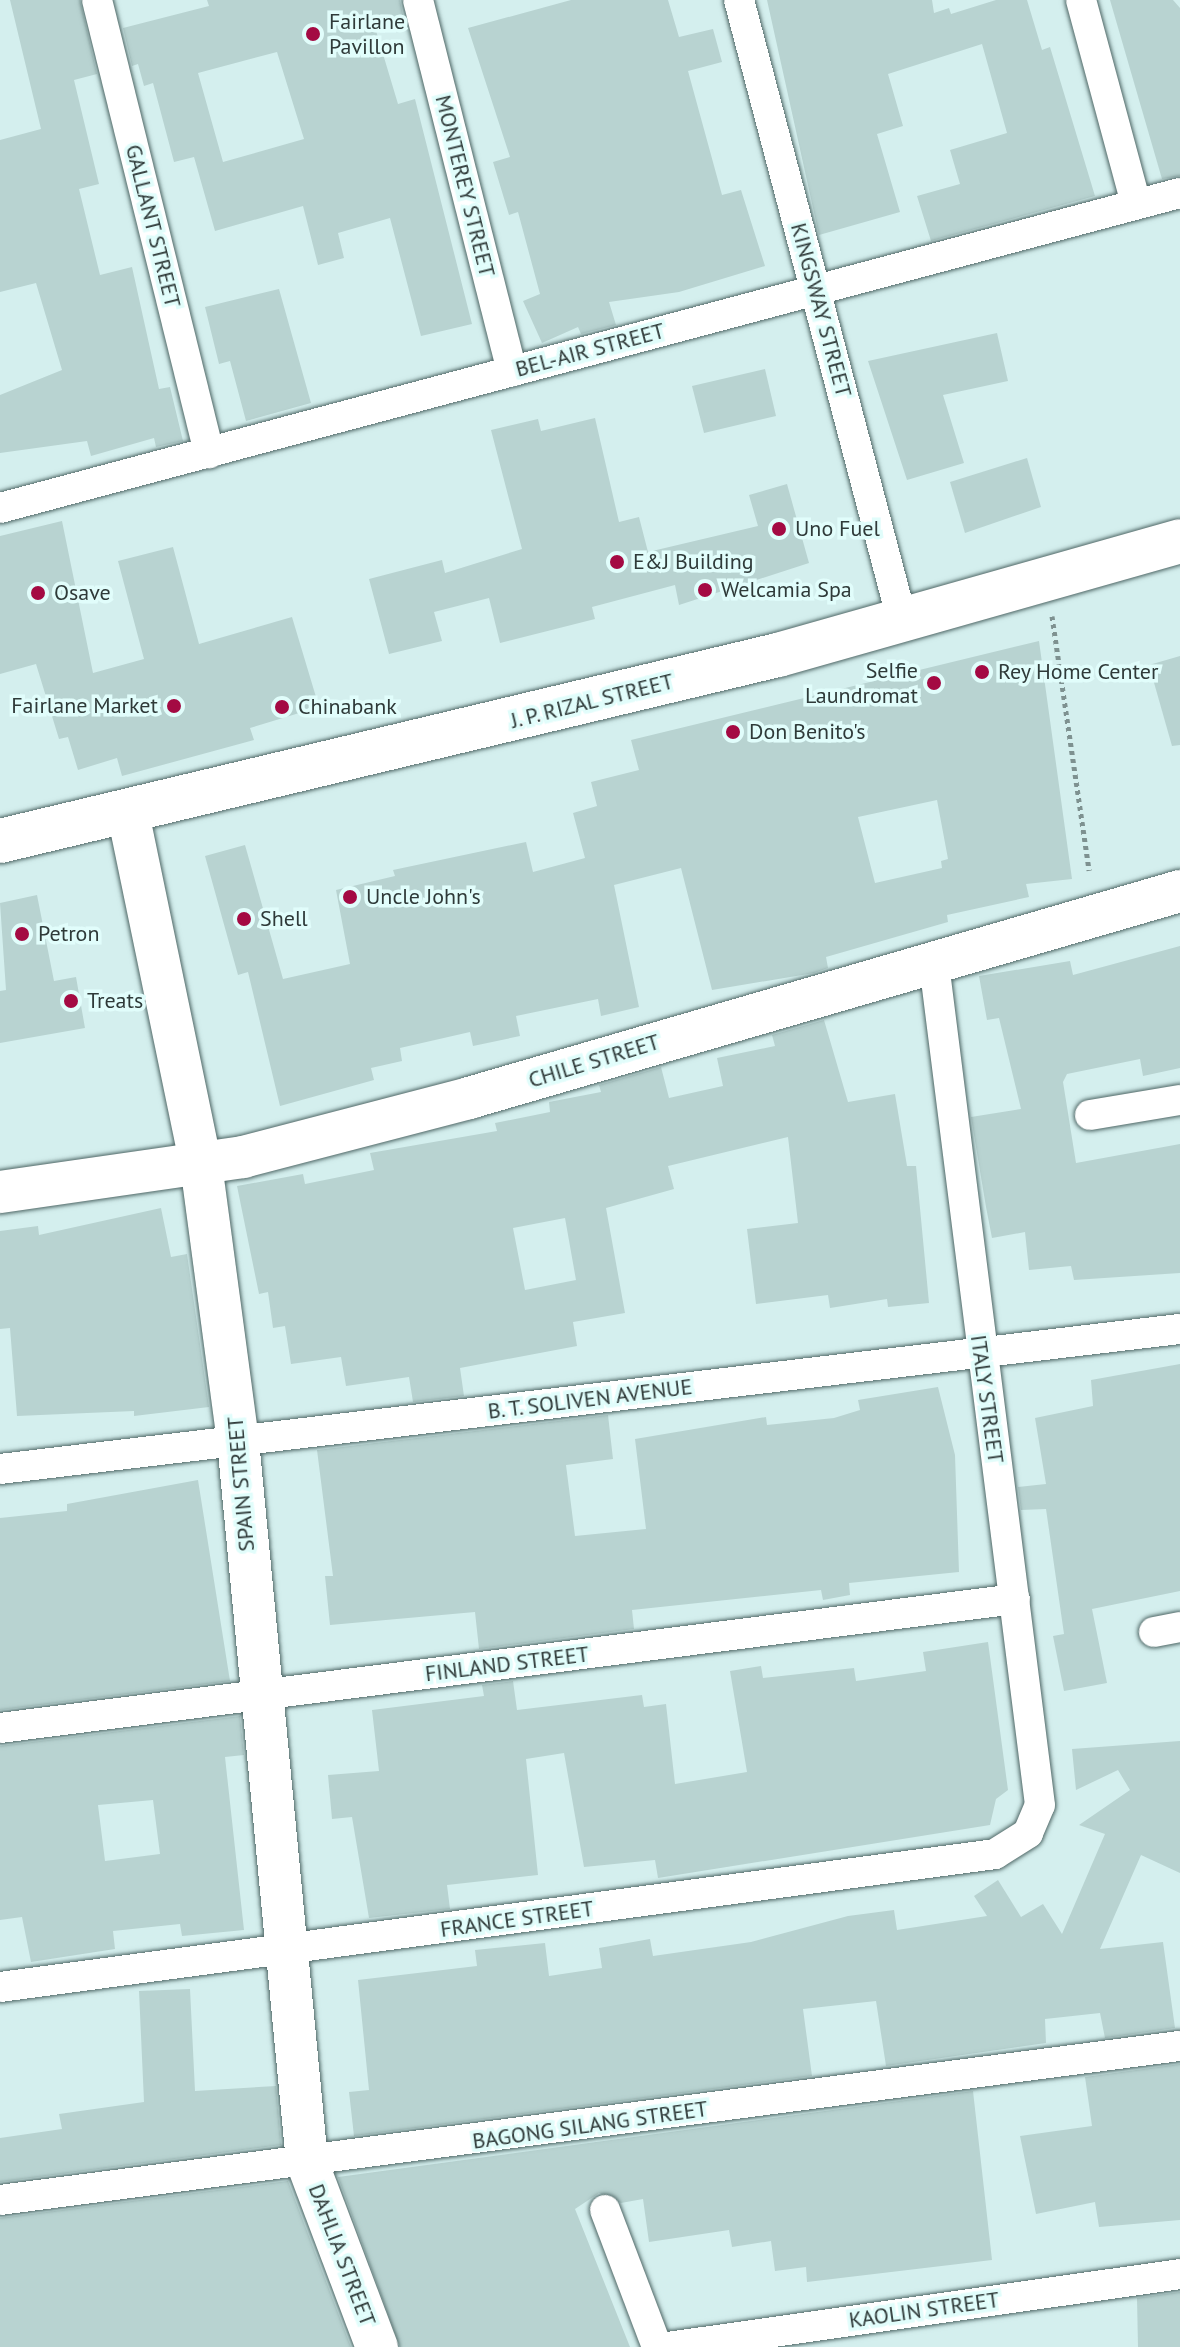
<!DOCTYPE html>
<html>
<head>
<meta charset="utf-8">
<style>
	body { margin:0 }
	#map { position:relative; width:1180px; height:2347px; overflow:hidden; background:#d4efee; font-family:"PT Sans",sans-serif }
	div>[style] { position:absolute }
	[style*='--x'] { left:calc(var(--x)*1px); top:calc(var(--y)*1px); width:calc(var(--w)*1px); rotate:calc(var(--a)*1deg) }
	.building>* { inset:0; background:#b8d3d1 }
	.path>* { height:5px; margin-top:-2.5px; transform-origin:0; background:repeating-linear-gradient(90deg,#7e9190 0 4px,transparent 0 8px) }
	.roads { filter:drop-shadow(0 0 2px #4f6766) drop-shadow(0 0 2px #4f6766) }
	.street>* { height:30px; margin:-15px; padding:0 15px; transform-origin:15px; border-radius:15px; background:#fff }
	.secondary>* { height:42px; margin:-21px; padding:0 21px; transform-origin:21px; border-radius:21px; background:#fff }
	.primary>* { height:44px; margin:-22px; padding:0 22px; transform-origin:22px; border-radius:22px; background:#fff }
	.dots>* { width:22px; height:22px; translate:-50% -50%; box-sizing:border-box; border:4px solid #e1fdfb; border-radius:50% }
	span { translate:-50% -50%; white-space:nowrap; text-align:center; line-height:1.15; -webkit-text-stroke:7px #e1fdfb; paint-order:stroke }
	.poi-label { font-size:22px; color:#2f3a39 }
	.left { translate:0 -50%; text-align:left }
	.right { translate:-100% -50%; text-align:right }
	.street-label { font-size:22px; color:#2f3a39 }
</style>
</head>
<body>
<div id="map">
	<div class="building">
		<i style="clip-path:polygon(10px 0,80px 0,97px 74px,74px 80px,99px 184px,79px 189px,100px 275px,132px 267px,159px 389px,170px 387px,183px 441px,156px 447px,154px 438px,91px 456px,87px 441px,0 453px,0 395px,62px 370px,36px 283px,0 292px,0 140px,41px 129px)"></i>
		<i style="clip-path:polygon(evenodd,207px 0,400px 0,403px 15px,374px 24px,398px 104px,415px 99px,472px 324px,421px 336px,390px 218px,338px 233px,344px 258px,318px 265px,303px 206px,215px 231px,194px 157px,174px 162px,153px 83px,144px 86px,138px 64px,132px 66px,123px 28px,209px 6px,207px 0,277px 52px,304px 139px,223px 162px,198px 73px,277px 52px)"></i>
		<i style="clip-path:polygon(571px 0,668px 0,679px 37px,713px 29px,722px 62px,688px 71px,722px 195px,741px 190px,765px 266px,679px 292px,609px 302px,616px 325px,581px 334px,578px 327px,542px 343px,523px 301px,540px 294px,518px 212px,509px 215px,493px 162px,510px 157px,468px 28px)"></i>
		<i style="clip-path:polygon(767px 0,932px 0,934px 13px,949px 8px,951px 14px,996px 0,1027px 0,1042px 50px,1050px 47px,1095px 196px,931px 241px,917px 196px,960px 184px,950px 150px,1007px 133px,982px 44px,888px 74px,903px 126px,877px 134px,900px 212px,819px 235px)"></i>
		<i style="clip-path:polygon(1110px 0,1173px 0,1180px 8px,1180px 176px,1162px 179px)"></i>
		<i style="clip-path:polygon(279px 289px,311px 403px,246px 421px,230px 361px,219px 364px,205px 307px)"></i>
		<i style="clip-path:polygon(997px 333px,1008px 381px,943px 395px,964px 463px,907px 480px,868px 361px)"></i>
		<i style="clip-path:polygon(765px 369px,776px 416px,704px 433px,692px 386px)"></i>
		<i style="clip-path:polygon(595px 418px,619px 522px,639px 517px,648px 552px,758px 526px,749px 495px,787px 484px,809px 563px,679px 605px,675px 585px,592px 607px,595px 619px,500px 643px,489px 598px,434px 612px,442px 641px,389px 654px,369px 579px,442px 560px,445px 573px,522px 549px,491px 430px,538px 419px,541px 431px)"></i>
		<i style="clip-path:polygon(1027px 458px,1041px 507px,965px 533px,950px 482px)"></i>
		<i style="clip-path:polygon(62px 521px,93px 673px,144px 659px,118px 561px,173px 547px,199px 644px,292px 617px,319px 707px,250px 728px,254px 740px,122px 776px,117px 758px,78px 770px,68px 737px,59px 739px,36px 664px,0 674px,0 536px)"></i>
		<i style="clip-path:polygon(evenodd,1039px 641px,1072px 879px,1026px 884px,1029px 897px,947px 915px,948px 922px,826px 957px,828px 968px,814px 973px,712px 990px,681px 868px,614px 885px,639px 1007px,601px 1016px,598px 999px,516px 1016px,520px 1036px,473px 1046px,470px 1032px,400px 1048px,402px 1061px,371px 1068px,374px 1080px,280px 1106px,248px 972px,238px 975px,205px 856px,245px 845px,283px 979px,350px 964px,336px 890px,395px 876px,393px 870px,526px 842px,533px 872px,585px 858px,573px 813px,597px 806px,591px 782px,639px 770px,631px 740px,1039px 641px,937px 800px,948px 859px,941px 861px,942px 868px,875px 883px,858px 817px,937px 800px)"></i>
		<i style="clip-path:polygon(1180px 656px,1180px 745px,1172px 746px,1149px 665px)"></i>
		<i style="clip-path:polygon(37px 895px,54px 981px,76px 977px,85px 1028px,0 1043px,0 991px,6px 990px,0 903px)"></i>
		<i style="clip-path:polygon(1180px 946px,1180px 1068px,1143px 1076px,1140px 1059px,1067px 1074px,1063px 1082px,1076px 1163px,1180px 1144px,1180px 1273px,1074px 1280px,1071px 1266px,1029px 1270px,1025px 1232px,992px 1238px,986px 1207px,971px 1117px,1021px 1109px,999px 1018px,987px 1020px,979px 976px,1070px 961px,1073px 975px)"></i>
		<i style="clip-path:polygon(evenodd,824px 1020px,848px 1102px,895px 1094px,907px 1166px,916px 1166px,929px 1303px,888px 1307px,887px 1299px,830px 1308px,828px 1295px,756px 1304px,747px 1229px,798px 1223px,788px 1137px,668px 1166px,674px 1189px,606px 1208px,625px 1313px,573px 1322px,577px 1346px,460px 1368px,464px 1396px,413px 1402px,409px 1377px,346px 1386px,341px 1357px,291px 1364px,285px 1326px,273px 1328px,268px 1292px,259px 1294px,237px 1186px,303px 1174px,305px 1184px,374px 1170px,370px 1153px,497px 1131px,495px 1123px,550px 1112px,549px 1102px,601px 1092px,599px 1085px,661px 1067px,669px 1098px,723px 1086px,717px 1058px,775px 1046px,772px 1035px,824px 1020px,565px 1218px,576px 1280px,525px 1290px,513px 1228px,565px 1218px)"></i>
		<i style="clip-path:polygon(161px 1208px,171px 1257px,187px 1254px,209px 1407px,134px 1416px,134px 1411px,17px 1416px,10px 1328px,0 1329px,0 1231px,38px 1226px,39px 1235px)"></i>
		<i style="clip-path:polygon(1180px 1364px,1180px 1591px,1092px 1609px,1107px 1683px,1064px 1691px,1053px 1636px,1064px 1634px,1046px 1509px,1021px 1510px,1018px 1487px,1046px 1484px,1035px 1418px,1093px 1406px,1091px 1380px)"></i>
		<i style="clip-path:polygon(938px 1387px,955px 1455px,959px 1572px,849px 1583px,850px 1595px,823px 1600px,821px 1590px,632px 1610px,634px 1629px,479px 1649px,475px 1612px,330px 1625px,325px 1576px,333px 1576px,317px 1450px,608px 1415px,613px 1459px,566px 1465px,575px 1536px,646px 1529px,635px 1439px,766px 1417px,767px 1425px,834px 1418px,860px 1410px,858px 1400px)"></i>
		<i style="clip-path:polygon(198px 1480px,230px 1681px,0 1710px,0 1518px,67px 1511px,67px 1504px)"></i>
		<i style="clip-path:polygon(988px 1642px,1008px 1790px,996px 1799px,990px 1825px,658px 1878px,655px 1860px,584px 1867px,564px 1753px,526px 1759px,538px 1875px,447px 1885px,450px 1909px,369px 1918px,352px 1817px,332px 1819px,328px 1775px,379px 1771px,372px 1710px,484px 1696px,482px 1685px,513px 1681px,517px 1710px,642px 1695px,644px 1707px,666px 1704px,675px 1784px,747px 1772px,730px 1671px,761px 1666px,763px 1678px,854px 1668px,856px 1681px,926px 1671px,923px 1652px)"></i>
		<i style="clip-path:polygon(evenodd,240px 1716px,244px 1755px,225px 1757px,244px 1930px,182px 1936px,180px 1924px,113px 1931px,115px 1949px,31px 1962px,22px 1917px,0 1920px,0 1746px,240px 1716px,153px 1800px,160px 1854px,105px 1861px,98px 1805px,153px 1800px)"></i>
		<i style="clip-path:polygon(1180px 1741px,1180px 1873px,1141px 1855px,1100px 1949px,1163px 1942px,1175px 2028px,1105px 2038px,1100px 2013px,1045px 2019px,1046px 2043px,886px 2066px,876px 2001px,803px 2009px,812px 2076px,354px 2136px,349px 2092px,369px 2090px,358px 1980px,477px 1966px,475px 1950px,545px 1943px,549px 1976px,602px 1968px,599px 1948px,650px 1939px,653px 1956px,751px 1942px,848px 1916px,894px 1910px,897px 1930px,987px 1916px,974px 1896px,998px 1880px,1021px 1917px,1043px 1904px,1062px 1934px,1105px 1834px,1079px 1825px,1130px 1790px,1118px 1770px,1076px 1790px,1072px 1749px)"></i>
		<i style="clip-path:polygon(190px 1989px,195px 2091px,276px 2086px,281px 2145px,0 2182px,0 2138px,62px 2129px,59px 2114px,144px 2102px,139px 1991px)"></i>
		<i style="clip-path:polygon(1180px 2064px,1180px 2220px,1099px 2227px,1095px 2202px,1036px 2214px,1020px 2136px,1092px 2126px,1085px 2077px)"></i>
		<i style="clip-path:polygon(973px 2091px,992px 2260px,807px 2282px,806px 2267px,775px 2271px,771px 2241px,732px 2247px,729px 2230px,649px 2242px,643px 2199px,621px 2203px,599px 2193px,575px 2209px,630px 2347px,400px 2347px,338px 2177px)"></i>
		<i style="clip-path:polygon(288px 2181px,351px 2347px,0 2347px,0 2218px)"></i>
		<i style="clip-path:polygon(1180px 2292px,1180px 2347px,1138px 2347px,1137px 2298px)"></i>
	</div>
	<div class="path">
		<i style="--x:1052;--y:616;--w:257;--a:81.7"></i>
	</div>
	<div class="roads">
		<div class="street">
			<i style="--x:97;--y:0;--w:467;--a:76.1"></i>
			<i style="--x:418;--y:0;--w:383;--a:75.8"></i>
			<i style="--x:739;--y:0;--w:641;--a:75.27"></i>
			<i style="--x:1081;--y:0;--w:211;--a:74.9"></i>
			<i style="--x:0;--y:508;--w:1221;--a:-14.95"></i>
			<i style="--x:1090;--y:1115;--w:91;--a:-9.5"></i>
			<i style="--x:0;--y:1469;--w:1188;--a:-6.77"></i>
			<i style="--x:1154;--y:1632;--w:26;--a:-11"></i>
			<i style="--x:0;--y:1728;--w:1023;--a:-7.24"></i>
			<i style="--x:0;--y:1987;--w:1004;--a:-7.61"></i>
			<i style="--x:995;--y:1854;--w:39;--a:-32"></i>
			<i style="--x:1028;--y:1833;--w:30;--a:-67"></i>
			<i style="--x:1040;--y:1805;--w:849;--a:-97.18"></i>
			<i style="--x:0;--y:2200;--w:1190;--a:-7.44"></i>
			<i style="--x:605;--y:2210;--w:147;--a:69.2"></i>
			<i style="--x:668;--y:2347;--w:517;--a:-8.11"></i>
		</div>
		<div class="secondary">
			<i style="--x:128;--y:813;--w:359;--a:78.3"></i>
			<i style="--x:201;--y:1164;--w:279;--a:82.4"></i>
			<i style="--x:238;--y:1441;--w:724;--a:84.53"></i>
			<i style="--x:307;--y:2162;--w:198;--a:69.3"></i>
			<i style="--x:0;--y:1192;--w:246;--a:-8.2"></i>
			<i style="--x:243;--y:1157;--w:234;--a:-14.6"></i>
			<i style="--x:469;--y:1098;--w:741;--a:-16.23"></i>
		</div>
		<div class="primary">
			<i style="--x:0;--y:841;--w:800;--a:-13.45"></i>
			<i style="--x:778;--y:655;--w:418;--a:-15.8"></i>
		</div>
	</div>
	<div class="dots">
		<i style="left:313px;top:34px;background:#a40a43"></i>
		<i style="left:779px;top:529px;background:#a40a43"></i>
		<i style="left:617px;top:562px;background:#a40a43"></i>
		<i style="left:705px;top:590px;background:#a40a43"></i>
		<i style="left:38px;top:593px;background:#a40a43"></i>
		<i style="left:982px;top:672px;background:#a40a43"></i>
		<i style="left:934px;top:683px;background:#a40a43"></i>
		<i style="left:174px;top:706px;background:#a40a43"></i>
		<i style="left:282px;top:707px;background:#a40a43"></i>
		<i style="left:733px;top:732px;background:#a40a43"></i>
		<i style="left:350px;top:897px;background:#a40a43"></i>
		<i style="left:244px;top:919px;background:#a40a43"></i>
		<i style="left:22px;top:934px;background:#a40a43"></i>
		<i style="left:71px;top:1001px;background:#a40a43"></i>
	</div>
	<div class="poi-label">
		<span class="left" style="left:329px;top:34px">Fairlane<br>Pavillon</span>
		<span class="left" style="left:795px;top:529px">Uno Fuel</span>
		<span class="left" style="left:633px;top:562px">E&amp;J Building</span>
		<span class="left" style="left:721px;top:590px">Welcamia Spa</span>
		<span class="left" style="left:54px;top:593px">Osave</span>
		<span class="right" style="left:918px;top:683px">Selfie<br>Laundromat</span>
		<span class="left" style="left:998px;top:672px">Rey Home Center</span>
		<span class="right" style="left:158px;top:706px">Fairlane Market</span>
		<span class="left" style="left:298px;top:707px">Chinabank</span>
		<span class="left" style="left:749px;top:732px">Don Benito's</span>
		<span class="left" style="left:366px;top:897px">Uncle John's</span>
		<span class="left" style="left:260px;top:919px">Shell</span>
		<span class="left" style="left:38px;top:934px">Petron</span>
		<span class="left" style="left:87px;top:1001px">Treats</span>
	</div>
	<div class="street-label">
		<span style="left:465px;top:186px;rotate:76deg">MONTEREY STREET</span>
		<span style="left:153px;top:226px;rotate:76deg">GALLANT STREET</span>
		<span style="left:821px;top:310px;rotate:75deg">KINGSWAY STREET</span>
		<span style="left:590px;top:350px;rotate:-15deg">BEL-AIR STREET</span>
		<span style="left:592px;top:701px;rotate:-14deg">J. P. RIZAL STREET</span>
		<span style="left:594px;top:1061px;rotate:-17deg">CHILE STREET</span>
		<span style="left:590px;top:1399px;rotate:-7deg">B. T. SOLIVEN AVENUE</span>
		<span style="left:987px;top:1399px;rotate:82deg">ITALY STREET</span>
		<span style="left:241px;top:1484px;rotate:-95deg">SPAIN STREET</span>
		<span style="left:507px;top:1664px;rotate:-7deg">FINLAND STREET</span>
		<span style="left:517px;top:1919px;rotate:-8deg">FRANCE STREET</span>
		<span style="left:590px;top:2125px;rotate:-8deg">BAGONG SILANG STREET</span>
		<span style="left:342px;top:2255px;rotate:69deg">DAHLIA STREET</span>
		<span style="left:924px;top:2310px;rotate:-8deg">KAOLIN STREET</span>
	</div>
</div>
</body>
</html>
